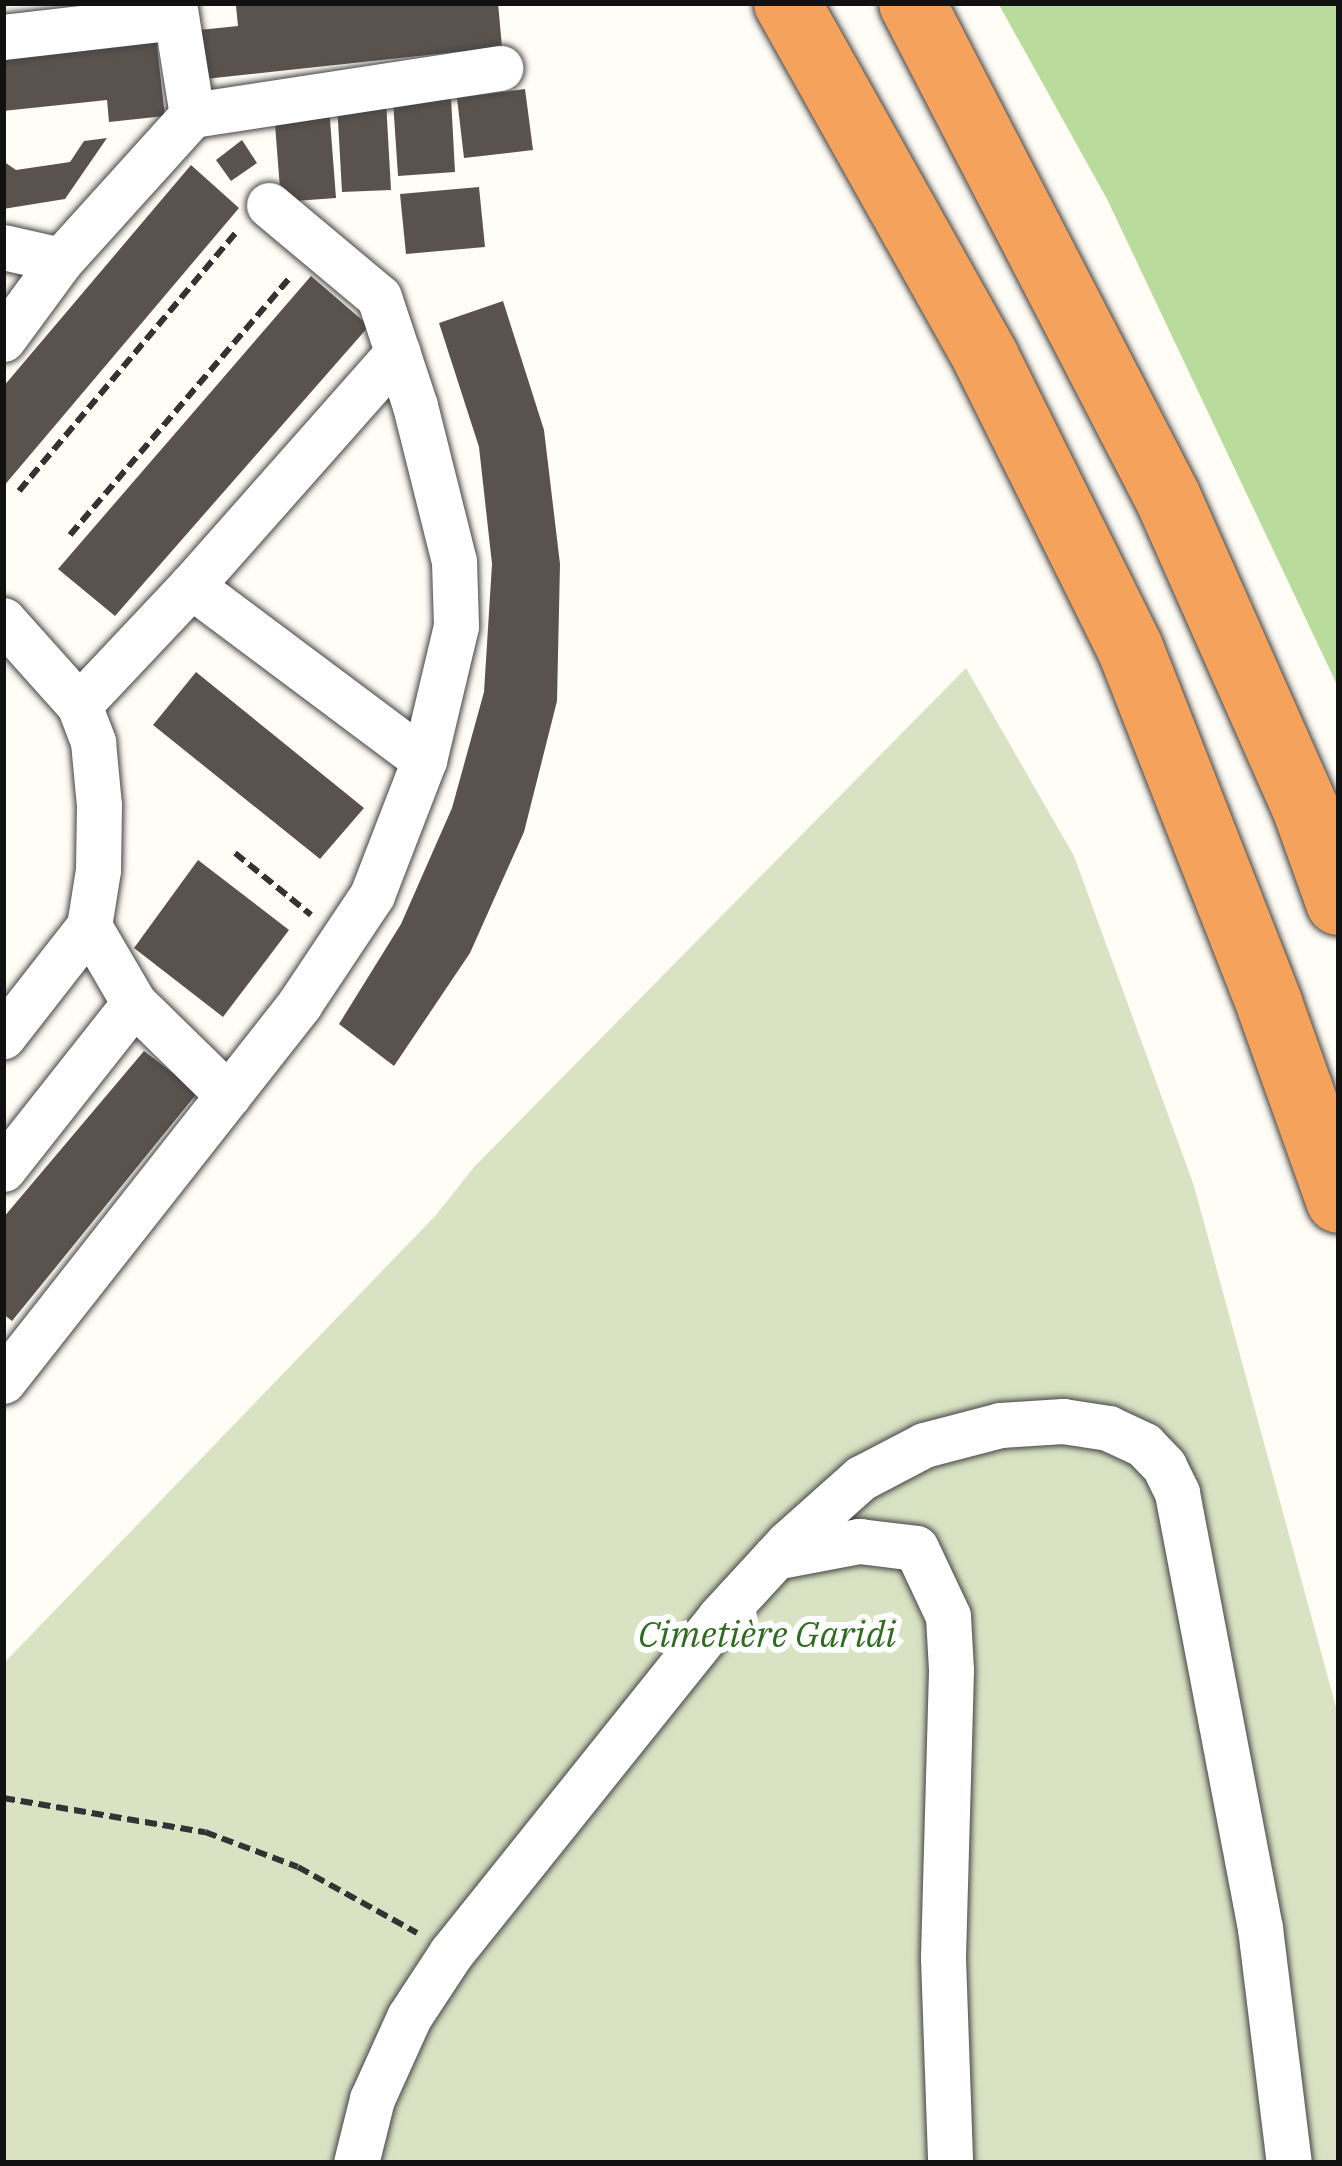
<!DOCTYPE html>
<html>
<head>
<meta charset="utf-8">
<style>
	body { margin:0 }
	#map { position:relative; width:1342px; height:2166px; overflow:hidden; background:#fffdf5; font-family:"IBM Plex Serif",serif }
	div>[style] { position:absolute }
	[style*='--x'] { left:calc(var(--x)*1px); top:calc(var(--y)*1px); width:calc(var(--w)*1px); rotate:calc(var(--a)*1deg) }
	.forest>* { inset:0; background:#b9dc9c }
	.cemetery>* { inset:0; background:#d9e3c4 }
	.building>* { inset:0; background:#5a524d }
	.path>* { height:6px; margin-top:-3px; transform-origin:0; background:repeating-linear-gradient(90deg,#333 0 12px,transparent 0 18px) }
	.roads { filter:drop-shadow(0 0 3px #444) drop-shadow(0 0 3px #444) }
	.minor>* { height:45px; margin:-22.5px; padding:0 22.5px; transform-origin:22.5px; border-radius:22.5px; background:#fff }
	.highway>* { height:66px; margin:-33px; padding:0 33px; transform-origin:33px; border-radius:33px; background:#f5a25d }
	span { translate:-50% -50%; white-space:nowrap; text-align:center; line-height:1.15; -webkit-text-stroke:12px #fff; paint-order:stroke }
	.park-label { font-size:36px; color:#2f6b1f; font-style:italic }
	.frame { position:absolute; inset:0; border:6px solid #111; pointer-events:none }
</style>
</head>
<body>
<div id="map">
	<div class="forest">
		<i style="clip-path:polygon(998px 3px,1339px 3px,1339px 689px,1107px 199px)"></i>
	</div>
	<div class="cemetery">
		<i style="clip-path:polygon(966px 668px,1074px 856px,1194px 1186px,1339px 1718px,1339px 2163px,3px 2163px,3px 1664px,436px 1215px,474px 1167px)"></i>
	</div>
	<div class="building">
		<i style="clip-path:polygon(267px 3px,498px 3px,502px 47px,205px 79px,199px 30px,238px 26px,236px 6px)"></i>
		<i style="clip-path:polygon(155px 29px,165px 116px,109px 122px,107px 100px,3px 111px,3px 46px)"></i>
		<i style="clip-path:polygon(525px 89px,533px 150px,464px 158px,457px 98px)"></i>
		<i style="clip-path:polygon(451px 98px,455px 172px,398px 176px,393px 101px)"></i>
		<i style="clip-path:polygon(386px 101px,391px 190px,342px 192px,337px 103px)"></i>
		<i style="clip-path:polygon(329px 107px,336px 198px,281px 202px,274px 111px)"></i>
		<i style="clip-path:polygon(107px 138px,65px 199px,3px 209px,3px 161px,16px 170px,70px 162px,84px 141px)"></i>
		<i style="clip-path:polygon(242px 140px,257px 163px,231px 181px,216px 160px)"></i>
		<i style="clip-path:polygon(191px 165px,239px 208px,3px 487px,3px 387px)"></i>
		<i style="clip-path:polygon(479px 187px,485px 247px,406px 254px,400px 194px)"></i>
		<i style="clip-path:polygon(311px 276px,369px 326px,115px 616px,58px 569px)"></i>
		<i style="clip-path:polygon(503px 301px,544px 430px,560px 564px,557px 701px,524px 832px,470px 953px,394px 1066px,339px 1024px,401px 924px,452px 808px,484px 692px,492px 564px,479px 447px,439px 323px)"></i>
		<i style="clip-path:polygon(196px 672px,364px 808px,320px 859px,153px 725px)"></i>
		<i style="clip-path:polygon(198px 860px,289px 930px,223px 1017px,134px 948px)"></i>
		<i style="clip-path:polygon(144px 1051px,198px 1092px,12px 1321px,3px 1314px,3px 1218px)"></i>
	</div>
	<div class="path">
		<i style="--x:19;--y:491;--w:339;--a:-50"></i>
		<i style="--x:70;--y:535;--w:340;--a:-49.5"></i>
		<i style="--x:235;--y:853;--w:98;--a:39.2"></i>
		<i style="--x:3;--y:1798;--w:205;--a:9.6"></i>
		<i style="--x:205;--y:1832;--w:99;--a:20.6"></i>
		<i style="--x:298;--y:1867;--w:136;--a:29"></i>
	</div>
	<div class="roads">
		<div class="minor">
			<i style="--x:174;--y:3;--w:113;--a:80.9"></i>
			<i style="--x:3;--y:37;--w:173;--a:-6.6"></i>
			<i style="--x:269;--y:205;--w:143;--a:39.9"></i>
			<i style="--x:379;--y:297;--w:115;--a:71.7"></i>
			<i style="--x:415;--y:406;--w:160;--a:75.9"></i>
			<i style="--x:454;--y:561;--w:65;--a:88.2"></i>
			<i style="--x:456;--y:626;--w:138;--a:103.4"></i>
			<i style="--x:3;--y:247;--w:59;--a:12.6"></i>
			<i style="--x:3;--y:339;--w:98;--a:-53.7"></i>
			<i style="--x:61;--y:260;--w:195;--a:-47.9"></i>
			<i style="--x:192;--y:115;--w:312;--a:-8.7"></i>
			<i style="--x:191;--y:586;--w:312;--a:-48.5"></i>
			<i style="--x:3;--y:620;--w:114;--a:48.2"></i>
			<i style="--x:79;--y:705;--w:40;--a:69"></i>
			<i style="--x:93;--y:742;--w:63;--a:84.6"></i>
			<i style="--x:99;--y:805;--w:65;--a:90.9"></i>
			<i style="--x:98;--y:870;--w:57;--a:99.1"></i>
			<i style="--x:89;--y:926;--w:140;--a:128"></i>
			<i style="--x:89;--y:926;--w:89;--a:59.7"></i>
			<i style="--x:134;--y:1003;--w:132;--a:44.4"></i>
			<i style="--x:3;--y:1169;--w:211;--a:-51.7"></i>
			<i style="--x:3;--y:1381;--w:481;--a:-51.8"></i>
			<i style="--x:300;--y:1003;--w:130;--a:-56.3"></i>
			<i style="--x:372;--y:895;--w:145;--a:-68.9"></i>
			<i style="--x:424;--y:760;--w:291;--a:-143.2"></i>
			<i style="--x:191;--y:586;--w:163;--a:133.3"></i>
			<i style="--x:775;--y:1557;--w:86;--a:-10.8"></i>
			<i style="--x:859;--y:1541;--w:57;--a:7"></i>
			<i style="--x:916;--y:1548;--w:75;--a:64.8"></i>
			<i style="--x:948;--y:1616;--w:54;--a:86.8"></i>
			<i style="--x:951;--y:1670;--w:288;--a:91.6"></i>
			<i style="--x:943;--y:1958;--w:205;--a:88"></i>
			<i style="--x:356;--y:2163;--w:66;--a:-76"></i>
			<i style="--x:372;--y:2099;--w:90;--a:-65.7"></i>
			<i style="--x:409;--y:2017;--w:77;--a:-56.7"></i>
			<i style="--x:451;--y:1953;--w:429;--a:-51.3"></i>
			<i style="--x:719;--y:1618;--w:102;--a:-47.4"></i>
			<i style="--x:788;--y:1543;--w:98;--a:-41.7"></i>
			<i style="--x:861;--y:1478;--w:71;--a:-27.6"></i>
			<i style="--x:924;--y:1445;--w:79;--a:-14.7"></i>
			<i style="--x:1000;--y:1425;--w:63;--a:-3.6"></i>
			<i style="--x:1063;--y:1421;--w:46;--a:8.8"></i>
			<i style="--x:1108;--y:1428;--w:40;--a:25"></i>
			<i style="--x:1144;--y:1445;--w:29;--a:46"></i>
			<i style="--x:1164;--y:1466;--w:30;--a:64"></i>
			<i style="--x:1177;--y:1493;--w:443;--a:79.2"></i>
			<i style="--x:1260;--y:1928;--w:237;--a:83"></i>
		</div>
		<div class="highway">
			<i style="--x:787;--y:3;--w:407;--a:60.7"></i>
			<i style="--x:986;--y:358;--w:324;--a:63.6"></i>
			<i style="--x:1130;--y:648;--w:384;--a:68.6"></i>
			<i style="--x:1270;--y:1006;--w:206;--a:70.4"></i>
			<i style="--x:912;--y:3;--w:557;--a:62.65"></i>
			<i style="--x:1168;--y:498;--w:341;--a:66.1"></i>
			<i style="--x:1306;--y:810;--w:98;--a:70.3"></i>
		</div>
	</div>
	<div class="park-label">
		<span style="left:767px;top:1634px">Cimetière Garidi</span>
	</div>
	<div class="frame"></div>
</div>
</body>
</html>
